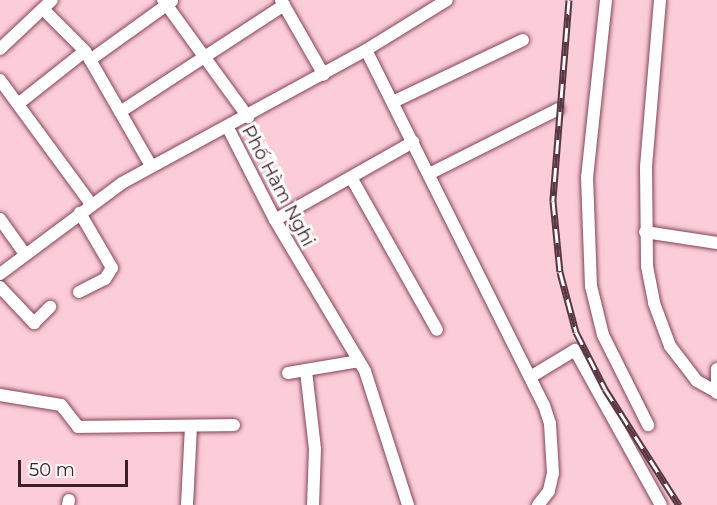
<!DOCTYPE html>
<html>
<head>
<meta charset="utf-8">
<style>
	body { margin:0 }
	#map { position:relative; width:717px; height:505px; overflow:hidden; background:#fbcdd9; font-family:Montserrat,sans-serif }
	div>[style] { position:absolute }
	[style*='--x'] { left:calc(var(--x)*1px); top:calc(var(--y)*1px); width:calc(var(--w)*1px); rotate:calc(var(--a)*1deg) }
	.roads { filter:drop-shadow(0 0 2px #844459) drop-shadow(0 0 2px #844459) }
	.minor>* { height:12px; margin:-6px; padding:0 6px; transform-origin:6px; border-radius:6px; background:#fff }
	.rail>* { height:7px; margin-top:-3.5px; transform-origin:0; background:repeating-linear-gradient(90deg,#fcfcfc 0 14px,#573842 0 28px); box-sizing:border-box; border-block:2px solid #573842 }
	span { translate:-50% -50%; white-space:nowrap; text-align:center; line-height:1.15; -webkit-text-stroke:6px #fcfcfc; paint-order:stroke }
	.street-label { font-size:18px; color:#3c2029 }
	.scale { position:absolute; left:18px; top:460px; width:110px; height:27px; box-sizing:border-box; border:3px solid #3c2029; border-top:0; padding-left:8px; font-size:18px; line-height:21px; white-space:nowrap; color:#3c2029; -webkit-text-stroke:4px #fcfcfc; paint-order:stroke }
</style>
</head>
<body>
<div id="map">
	<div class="roads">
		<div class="minor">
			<i style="--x:163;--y:0;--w:145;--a:54"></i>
			<i style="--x:281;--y:0;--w:86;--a:60.2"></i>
			<i style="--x:606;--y:0;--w:178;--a:96.1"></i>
			<i style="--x:587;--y:177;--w:109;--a:87.9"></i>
			<i style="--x:591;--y:286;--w:50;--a:76.2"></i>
			<i style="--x:603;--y:335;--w:101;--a:63.4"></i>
			<i style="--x:660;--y:0;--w:168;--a:94.8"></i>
			<i style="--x:646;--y:167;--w:99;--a:89.4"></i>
			<i style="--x:647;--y:266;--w:38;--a:79"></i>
			<i style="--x:654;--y:303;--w:46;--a:69.6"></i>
			<i style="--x:670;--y:346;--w:44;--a:52.4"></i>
			<i style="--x:697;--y:381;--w:21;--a:29"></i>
			<i style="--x:0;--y:49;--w:71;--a:-43.3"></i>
			<i style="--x:366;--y:50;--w:95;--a:-31.7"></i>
			<i style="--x:85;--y:51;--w:133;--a:60.1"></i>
			<i style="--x:90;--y:60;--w:101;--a:-35.7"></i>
			<i style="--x:0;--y:80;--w:154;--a:53.7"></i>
			<i style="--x:393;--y:102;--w:144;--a:-25.5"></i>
			<i style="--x:18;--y:104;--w:85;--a:-38.3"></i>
			<i style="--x:85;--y:51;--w:59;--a:-135"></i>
			<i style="--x:120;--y:112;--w:196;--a:-33.1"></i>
			<i style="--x:228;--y:128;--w:103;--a:62.9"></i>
			<i style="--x:275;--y:220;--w:176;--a:59.2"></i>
			<i style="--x:365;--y:371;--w:141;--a:72.2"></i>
			<i style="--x:429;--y:174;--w:144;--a:-26.7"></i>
			<i style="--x:352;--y:179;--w:173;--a:60.6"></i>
			<i style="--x:0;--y:219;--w:43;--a:54.5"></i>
			<i style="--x:275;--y:220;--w:159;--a:-29.5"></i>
			<i style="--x:645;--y:232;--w:73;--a:8.7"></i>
			<i style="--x:0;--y:274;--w:152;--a:-36.7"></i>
			<i style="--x:122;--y:183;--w:278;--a:-28.6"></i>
			<i style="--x:366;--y:50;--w:397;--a:63.4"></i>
			<i style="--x:544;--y:405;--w:20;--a:72"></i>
			<i style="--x:550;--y:424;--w:49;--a:86.5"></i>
			<i style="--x:553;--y:473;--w:18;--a:103"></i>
			<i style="--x:549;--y:491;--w:18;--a:128"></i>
			<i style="--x:0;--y:287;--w:50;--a:46.6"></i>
			<i style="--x:34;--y:323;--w:23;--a:-45"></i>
			<i style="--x:79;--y:292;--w:29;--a:-27"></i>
			<i style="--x:105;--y:279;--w:13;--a:-58"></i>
			<i style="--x:112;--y:268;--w:64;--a:-120.2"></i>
			<i style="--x:717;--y:369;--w:24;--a:90"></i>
			<i style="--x:306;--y:371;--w:79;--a:83.4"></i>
			<i style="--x:315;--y:449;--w:56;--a:92"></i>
			<i style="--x:288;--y:373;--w:72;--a:-9.6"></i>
			<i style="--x:532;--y:376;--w:50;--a:-31.2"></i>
			<i style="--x:575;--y:350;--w:177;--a:61"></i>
			<i style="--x:0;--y:395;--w:62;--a:9.3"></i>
			<i style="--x:61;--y:405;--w:28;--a:52"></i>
			<i style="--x:78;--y:427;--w:156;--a:-0.7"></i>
			<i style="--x:68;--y:505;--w:5;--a:-79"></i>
			<i style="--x:187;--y:505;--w:79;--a:-87.1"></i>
		</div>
	</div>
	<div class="rail">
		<i style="--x:569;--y:0;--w:202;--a:94.6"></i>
		<i style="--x:553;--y:201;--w:71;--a:84.4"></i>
		<i style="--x:560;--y:272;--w:62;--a:75.1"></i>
		<i style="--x:576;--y:332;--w:64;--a:63"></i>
		<i style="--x:605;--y:389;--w:138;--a:57.5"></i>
	</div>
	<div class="street-label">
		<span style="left:278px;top:186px;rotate:62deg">Phố Hàm Nghi</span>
	</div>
	<div class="scale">50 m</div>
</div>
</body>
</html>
